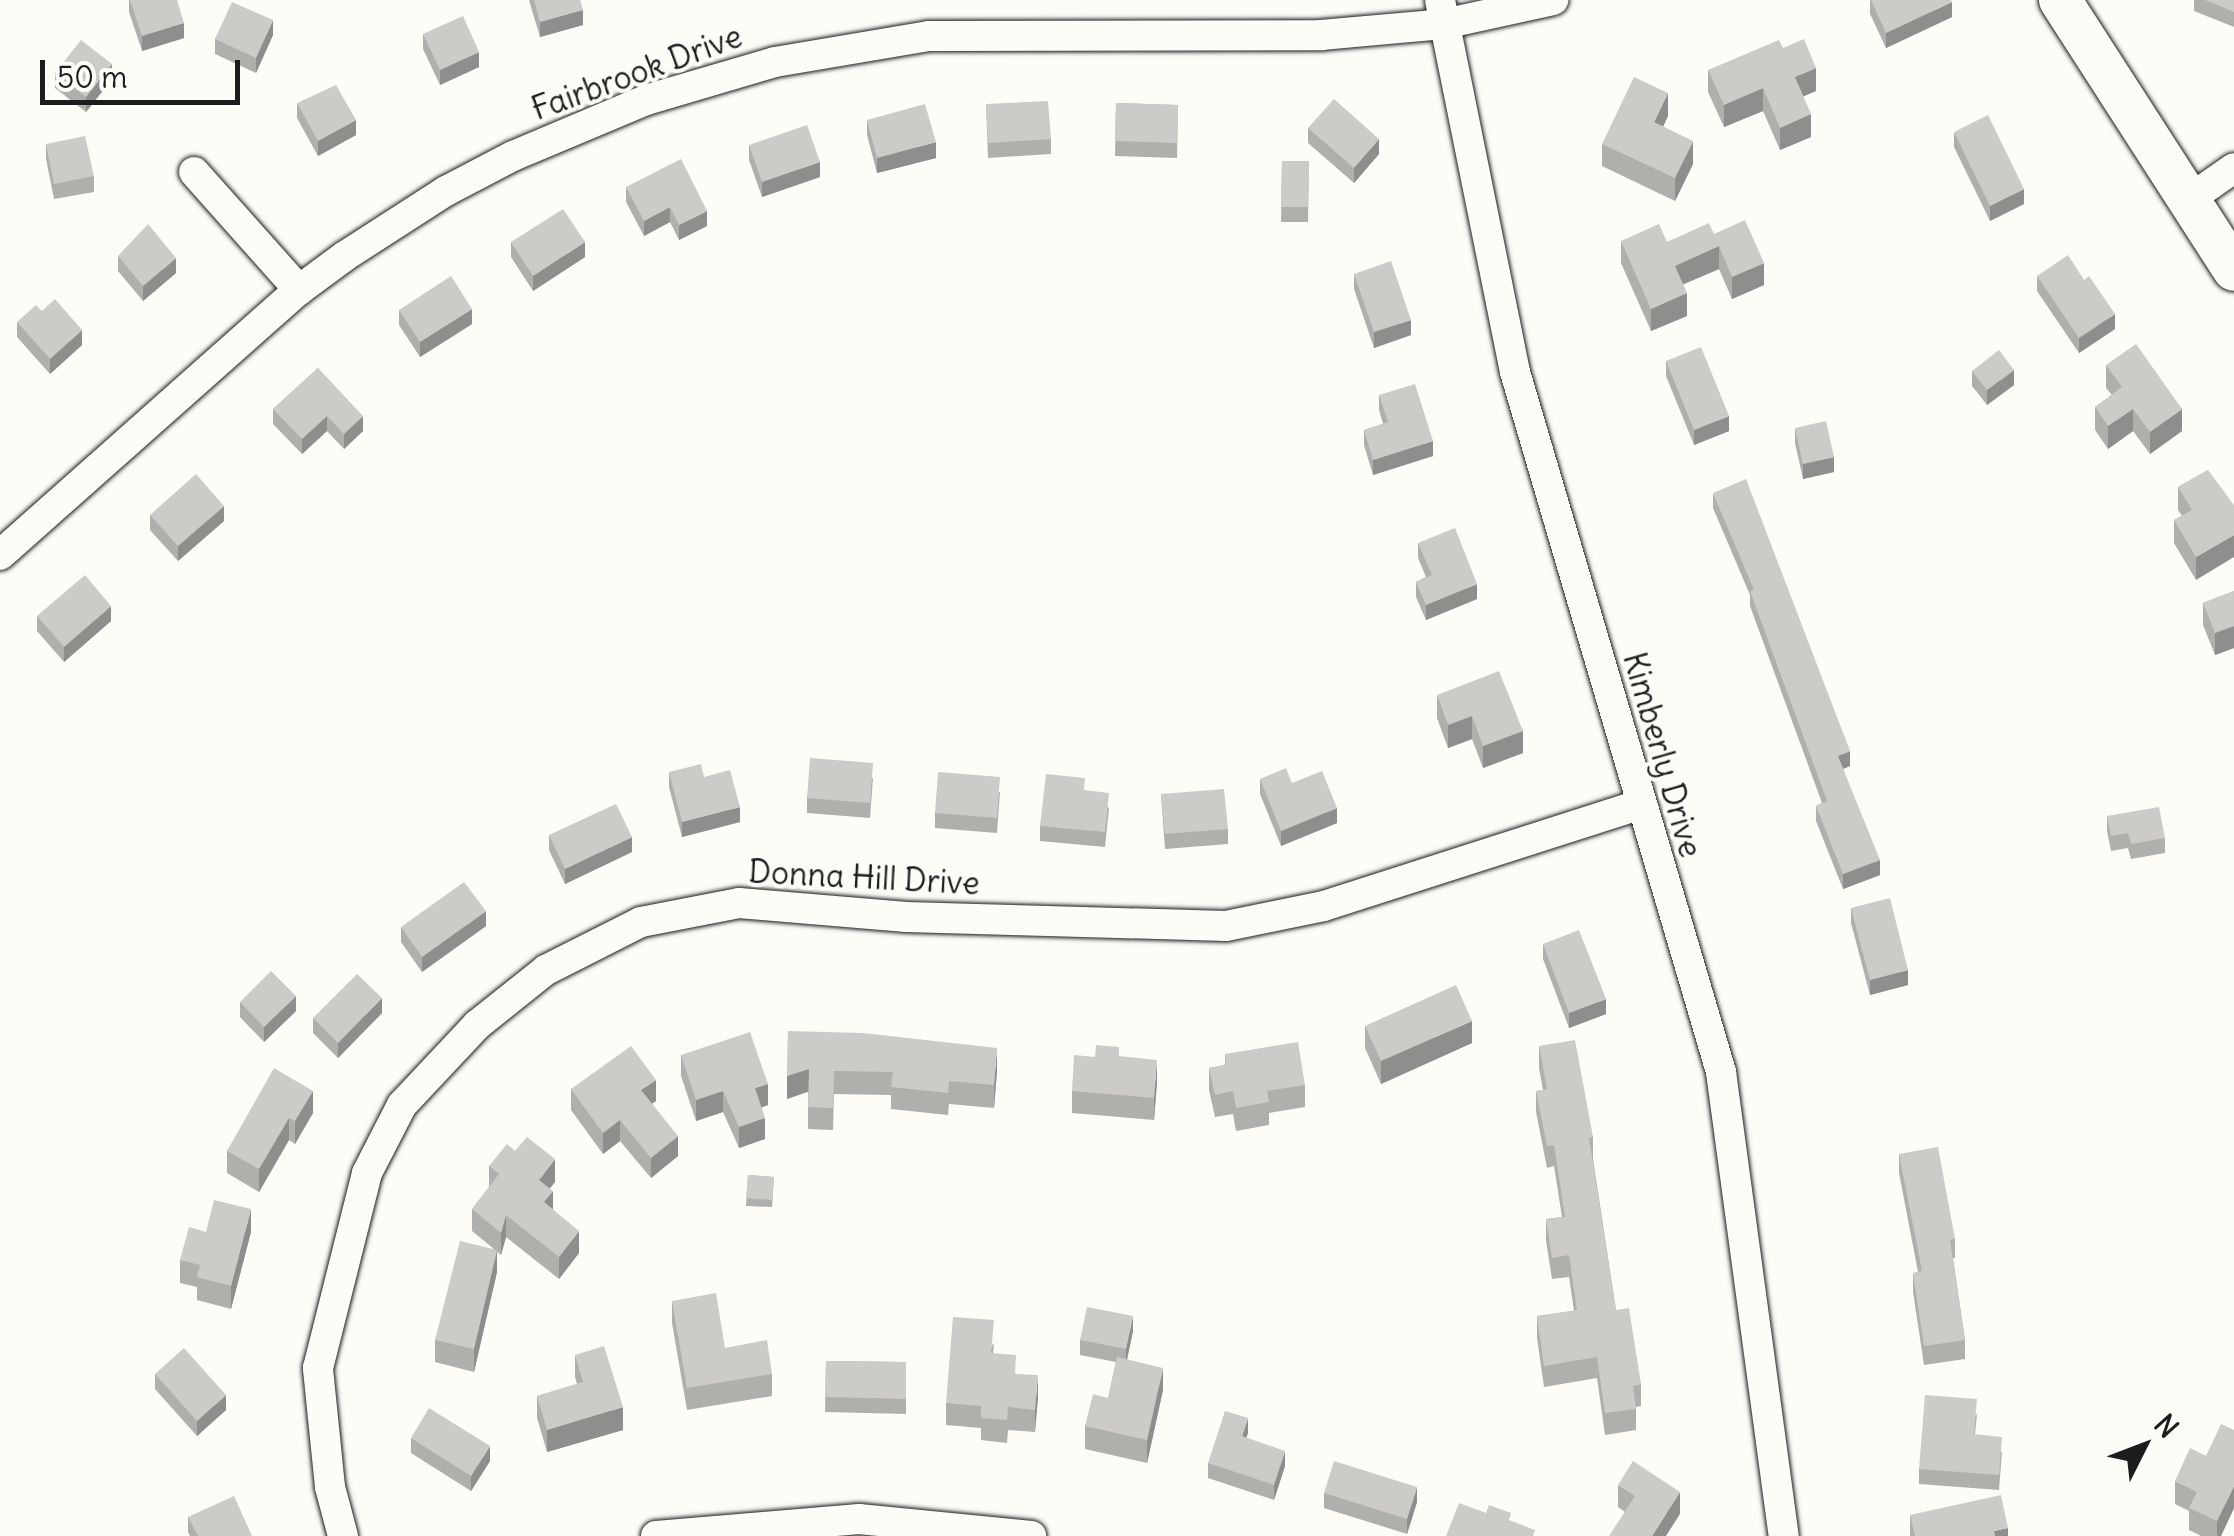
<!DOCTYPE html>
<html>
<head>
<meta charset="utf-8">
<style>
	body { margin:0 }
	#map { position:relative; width:2234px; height:1536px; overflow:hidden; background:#fdfcf7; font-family:Delius,sans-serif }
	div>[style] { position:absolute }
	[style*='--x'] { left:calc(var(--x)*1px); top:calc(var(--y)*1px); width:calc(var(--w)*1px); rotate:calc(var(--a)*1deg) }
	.roads { filter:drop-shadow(0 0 2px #1c1c1c) drop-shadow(0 0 2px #1c1c1c) }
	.minor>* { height:30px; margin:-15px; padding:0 15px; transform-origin:15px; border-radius:15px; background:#fdfcf7 }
	.secondary>* { height:42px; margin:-21px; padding:0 21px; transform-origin:21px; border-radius:21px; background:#fdfcf7 }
	.wall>* { inset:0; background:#afafac }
	.shaded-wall>* { inset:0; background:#8f8e8c }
	.building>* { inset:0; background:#cccbc8 }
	span { translate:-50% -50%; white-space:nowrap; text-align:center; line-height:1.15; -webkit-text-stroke:8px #fdfcf7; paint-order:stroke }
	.street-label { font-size:32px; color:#1c1c1c }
	.north { position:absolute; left:2094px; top:1396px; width:100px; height:100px; -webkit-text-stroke:8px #fdfcf7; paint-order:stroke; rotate:48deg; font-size:28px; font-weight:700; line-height:40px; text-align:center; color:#1c1c1c }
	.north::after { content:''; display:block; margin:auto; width:35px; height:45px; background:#1c1c1c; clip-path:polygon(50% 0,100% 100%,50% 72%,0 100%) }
	.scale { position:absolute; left:40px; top:60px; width:200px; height:45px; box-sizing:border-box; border:5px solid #1c1c1c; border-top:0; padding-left:12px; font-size:30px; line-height:35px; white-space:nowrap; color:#1c1c1c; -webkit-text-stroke:8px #fdfcf7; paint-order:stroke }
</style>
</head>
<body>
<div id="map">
	<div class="roads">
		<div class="minor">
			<i style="--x:1440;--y:0;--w:379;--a:78.6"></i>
			<i style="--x:1515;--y:372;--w:730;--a:73.6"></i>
			<i style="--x:1721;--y:1072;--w:468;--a:82.3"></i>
			<i style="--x:194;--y:172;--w:158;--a:48.3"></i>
			<i style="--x:2191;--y:198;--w:52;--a:-34.9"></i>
			<i style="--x:0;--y:555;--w:400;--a:-41.6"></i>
			<i style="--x:299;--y:290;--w:57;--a:-36.5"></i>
			<i style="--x:345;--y:256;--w:120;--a:-32.8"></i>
			<i style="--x:446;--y:191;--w:76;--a:-27.6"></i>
			<i style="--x:513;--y:156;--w:144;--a:-22.8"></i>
			<i style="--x:646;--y:100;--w:134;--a:-16.4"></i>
			<i style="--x:775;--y:62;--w:156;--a:-9.6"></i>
			<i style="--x:929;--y:36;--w:392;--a:-0.1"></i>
			<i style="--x:1321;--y:35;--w:123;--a:-5.1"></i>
			<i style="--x:1444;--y:24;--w:112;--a:-12.4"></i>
			<i style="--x:343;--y:1536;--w:51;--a:-104.9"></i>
			<i style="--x:330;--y:1487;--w:120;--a:-95.8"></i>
			<i style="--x:318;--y:1368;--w:201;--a:-75.9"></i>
			<i style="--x:367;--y:1173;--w:76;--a:-62.8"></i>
			<i style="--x:402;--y:1105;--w:110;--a:-46.8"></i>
			<i style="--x:477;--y:1025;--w:88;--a:-38.6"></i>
			<i style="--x:546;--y:970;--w:106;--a:-26.8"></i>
			<i style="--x:641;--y:922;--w:100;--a:-11"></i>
			<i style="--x:739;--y:903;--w:168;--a:4.8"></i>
			<i style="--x:906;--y:917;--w:320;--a:1.6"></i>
			<i style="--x:1226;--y:926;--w:100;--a:-11.5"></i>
			<i style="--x:1324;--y:906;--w:331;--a:-17.8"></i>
			<i style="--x:656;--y:1536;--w:204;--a:-4.8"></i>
			<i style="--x:859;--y:1519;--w:173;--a:5.6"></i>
		</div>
		<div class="secondary">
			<i style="--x:2060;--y:0;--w:321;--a:57.2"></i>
		</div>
	</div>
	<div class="wall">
		<i style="clip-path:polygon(129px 0,177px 0,184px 38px,142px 51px,129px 12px)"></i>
		<i style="clip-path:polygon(529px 0,580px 0,583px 25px,540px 37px)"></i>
		<i style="clip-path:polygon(1870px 0,1952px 17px,1886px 48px,1870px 14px)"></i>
		<i style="clip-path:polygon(2194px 0,2234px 0,2234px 27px,2194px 11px)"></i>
		<i style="clip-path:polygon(423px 34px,479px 67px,440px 85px,423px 49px)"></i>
		<i style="clip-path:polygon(273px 35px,256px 73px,215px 54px,215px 39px)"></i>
		<i style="clip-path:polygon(1783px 48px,1816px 91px,1803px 96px,1811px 137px,1780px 150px,1763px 111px,1724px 127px,1708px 92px,1708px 70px)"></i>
		<i style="clip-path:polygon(55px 73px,112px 79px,86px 112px,55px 88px)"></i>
		<i style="clip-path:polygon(297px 103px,356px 135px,318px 156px,297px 118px)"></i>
		<i style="clip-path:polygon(1116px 103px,1178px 105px,1177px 158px,1115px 156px)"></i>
		<i style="clip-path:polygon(986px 104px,1051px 139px,1051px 154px,988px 158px)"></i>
		<i style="clip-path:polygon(1668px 116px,1663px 127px,1693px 164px,1675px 201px,1602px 166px,1602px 144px)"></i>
		<i style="clip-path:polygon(867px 120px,936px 158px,877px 173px,867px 135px)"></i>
		<i style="clip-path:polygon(1308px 128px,1379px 154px,1354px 183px,1308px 143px)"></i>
		<i style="clip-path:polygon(1954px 132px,2024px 204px,1990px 221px,1954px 147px)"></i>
		<i style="clip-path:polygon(46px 144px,94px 176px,94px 192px,54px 199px,46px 159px)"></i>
		<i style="clip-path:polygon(749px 145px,820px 177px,762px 197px,749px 160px)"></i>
		<i style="clip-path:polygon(1282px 161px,1309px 161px,1308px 222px,1281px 222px)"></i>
		<i style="clip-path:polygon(626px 187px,707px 226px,679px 240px,670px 222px,644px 236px,626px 202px)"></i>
		<i style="clip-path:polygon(1714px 234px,1764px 285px,1732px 299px,1719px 269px,1683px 284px,1687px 316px,1651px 331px,1621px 263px,1621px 241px,1667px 242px)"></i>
		<i style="clip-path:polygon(511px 242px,585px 257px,533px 291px,511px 257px)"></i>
		<i style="clip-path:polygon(118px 256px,176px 273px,143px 301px,118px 271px)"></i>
		<i style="clip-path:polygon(1354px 274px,1411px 335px,1374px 348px,1354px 289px)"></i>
		<i style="clip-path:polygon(2037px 276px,2084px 280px,2115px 329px,2079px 353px,2037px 291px)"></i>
		<i style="clip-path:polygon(399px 310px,472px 324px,420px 357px,399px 325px)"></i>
		<i style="clip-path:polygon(17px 322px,82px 345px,50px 374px,17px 337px)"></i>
		<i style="clip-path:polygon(1666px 361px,1729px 431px,1694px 445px,1666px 376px)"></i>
		<i style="clip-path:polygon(2106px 365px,2182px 431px,2150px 454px,2133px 431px,2108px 449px,2095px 430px,2095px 407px,2112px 395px,2106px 388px)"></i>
		<i style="clip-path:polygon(318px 368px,363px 431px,344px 449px,327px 431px,302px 454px,273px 424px,273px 409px)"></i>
		<i style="clip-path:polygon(1972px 371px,2014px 385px,1987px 405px,1972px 386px)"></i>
		<i style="clip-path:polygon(1379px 395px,1433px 456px,1373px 475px,1364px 445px,1364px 430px,1383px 424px,1379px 410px)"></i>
		<i style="clip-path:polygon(1795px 428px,1834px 472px,1803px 479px,1795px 443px)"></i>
		<i style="clip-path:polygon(2208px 470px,2196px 580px,2174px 543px,2174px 520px,2182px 516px,2178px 510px,2178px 487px)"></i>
		<i style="clip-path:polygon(1713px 493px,1850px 766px,1843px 769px,1880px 875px,1843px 889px,1816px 821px,1816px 806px,1822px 803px,1750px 606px,1750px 595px,1713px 508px)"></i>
		<i style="clip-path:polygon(150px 515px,224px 521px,178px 561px,150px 530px)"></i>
		<i style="clip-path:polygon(1418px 543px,1477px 599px,1426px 620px,1416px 597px,1416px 582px,1426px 577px,1418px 558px)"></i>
		<i style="clip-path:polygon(2234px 591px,2234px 648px,2215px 655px,2203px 625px,2203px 603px)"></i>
		<i style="clip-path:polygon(37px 616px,111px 621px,64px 662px,37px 631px)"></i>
		<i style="clip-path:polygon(1437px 695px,1523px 731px,1523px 753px,1483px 768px,1472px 739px,1448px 748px,1437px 718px)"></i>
		<i style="clip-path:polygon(669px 772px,704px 777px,740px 822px,682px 837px,669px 787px)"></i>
		<i style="clip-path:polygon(873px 778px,870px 818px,807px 813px,807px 798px)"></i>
		<i style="clip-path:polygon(1260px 779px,1292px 783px,1337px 823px,1281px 846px,1260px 794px)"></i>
		<i style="clip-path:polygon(1085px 791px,1109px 808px,1105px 847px,1040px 841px,1040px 826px)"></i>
		<i style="clip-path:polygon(1000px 792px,997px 833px,935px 828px,935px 813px)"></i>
		<i style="clip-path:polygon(1161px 794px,1228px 829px,1228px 844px,1165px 849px)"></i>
		<i style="clip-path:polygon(2107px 816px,2165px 838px,2165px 853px,2131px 859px,2128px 848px,2111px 851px,2107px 831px)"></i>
		<i style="clip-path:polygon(549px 835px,632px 852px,565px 884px,549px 850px)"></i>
		<i style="clip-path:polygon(1851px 908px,1908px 985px,1870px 995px,1851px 923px)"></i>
		<i style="clip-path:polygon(486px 926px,422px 972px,401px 942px,401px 927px)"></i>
		<i style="clip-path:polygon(1543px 944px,1606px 1014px,1569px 1028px,1543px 959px)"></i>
		<i style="clip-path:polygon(240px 1002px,296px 1011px,264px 1042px,240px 1017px)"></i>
		<i style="clip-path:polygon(382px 1013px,338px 1058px,313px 1033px,313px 1018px)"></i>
		<i style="clip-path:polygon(1365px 1026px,1472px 1043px,1381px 1084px,1365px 1048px)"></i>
		<i style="clip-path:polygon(788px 1031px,997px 1071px,994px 1108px,949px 1104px,948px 1115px,891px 1109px,891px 1095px,834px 1094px,833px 1130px,808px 1129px,808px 1092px,787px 1099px)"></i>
		<i style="clip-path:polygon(1539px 1046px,1593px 1137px,1593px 1159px,1616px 1310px,1641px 1384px,1641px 1406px,1636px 1407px,1636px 1430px,1605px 1435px,1597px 1378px,1544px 1387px,1537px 1338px,1537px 1316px,1574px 1311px,1569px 1277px,1552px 1279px,1546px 1241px,1546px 1219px,1562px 1217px,1554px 1166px,1547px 1168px,1536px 1112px,1536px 1091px,1543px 1090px,1539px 1068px)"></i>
		<i style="clip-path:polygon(1225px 1054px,1305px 1085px,1305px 1107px,1269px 1113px,1269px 1125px,1236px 1131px,1233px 1114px,1215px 1117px,1209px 1090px,1209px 1068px,1225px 1065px)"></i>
		<i style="clip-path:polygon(681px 1055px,768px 1105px,762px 1107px,765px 1139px,739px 1148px,723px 1112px,696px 1121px,681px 1076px)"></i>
		<i style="clip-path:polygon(1095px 1057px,1119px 1057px,1157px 1082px,1154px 1120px,1072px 1113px,1072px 1091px)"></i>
		<i style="clip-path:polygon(571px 1089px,656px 1101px,652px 1103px,678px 1156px,651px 1178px,620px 1141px,603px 1154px,571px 1110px)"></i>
		<i style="clip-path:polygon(313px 1091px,313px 1113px,295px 1144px,289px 1140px,259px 1192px,227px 1173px,227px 1151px)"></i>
		<i style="clip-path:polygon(1899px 1154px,1955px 1239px,1955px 1258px,1953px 1258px,1965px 1340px,1965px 1359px,1924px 1365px,1913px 1292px,1913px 1273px,1918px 1272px,1899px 1173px)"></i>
		<i style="clip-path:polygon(489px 1166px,555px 1182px,550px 1188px,553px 1210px,579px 1253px,559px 1279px,506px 1237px,501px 1255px,497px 1252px,497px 1272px,474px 1372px,435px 1362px,435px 1340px,494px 1249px,472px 1231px,472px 1209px,489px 1187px)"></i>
		<i style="clip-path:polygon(748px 1175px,774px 1177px,772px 1207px,746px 1206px)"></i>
		<i style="clip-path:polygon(206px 1232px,251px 1232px,231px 1309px,197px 1300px,197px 1287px,180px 1283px,180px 1260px)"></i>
		<i style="clip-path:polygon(672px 1301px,725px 1348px,772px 1374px,772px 1396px,687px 1410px,672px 1323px)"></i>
		<i style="clip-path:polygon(1133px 1331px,1127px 1359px,1163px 1390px,1147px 1463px,1085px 1449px,1085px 1426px,1108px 1398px,1116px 1362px,1080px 1355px,1080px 1340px)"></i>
		<i style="clip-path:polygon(994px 1343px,993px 1353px,1016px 1374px,1038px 1397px,1035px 1432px,1008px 1430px,1007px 1443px,981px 1440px,981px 1428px,946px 1425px,946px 1403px)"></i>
		<i style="clip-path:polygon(575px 1355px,623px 1430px,547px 1452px,537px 1418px,537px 1396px,577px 1384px,575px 1377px)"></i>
		<i style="clip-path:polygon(826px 1361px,906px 1362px,906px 1414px,825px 1412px)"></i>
		<i style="clip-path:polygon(155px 1374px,226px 1410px,197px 1436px,155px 1389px)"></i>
		<i style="clip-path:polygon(1977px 1414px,1975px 1434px,2002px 1452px,1999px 1490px,1919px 1484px,1919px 1469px)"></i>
		<i style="clip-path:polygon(1248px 1433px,1246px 1438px,1285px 1466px,1274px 1500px,1208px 1478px,1208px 1463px)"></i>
		<i style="clip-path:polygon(411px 1438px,490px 1461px,471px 1491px,411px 1453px)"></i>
		<i style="clip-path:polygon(2175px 1481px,2234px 1508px,2221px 1536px,2201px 1536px,2189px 1530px,2189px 1511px,2175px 1504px)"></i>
		<i style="clip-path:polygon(1618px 1485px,1680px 1514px,1625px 1512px,1618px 1507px)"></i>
		<i style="clip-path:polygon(1324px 1493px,1417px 1502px,1407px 1534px,1324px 1508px)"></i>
		<i style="clip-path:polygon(1910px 1515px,2008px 1536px,1910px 1536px)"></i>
		<i style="clip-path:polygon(188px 1517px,252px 1536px,190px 1536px,188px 1532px)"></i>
	</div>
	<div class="shaded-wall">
		<i style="clip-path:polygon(1952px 2px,1952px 17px,1886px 48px,1886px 33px)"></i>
		<i style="clip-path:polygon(583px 10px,583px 25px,540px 37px,540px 22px)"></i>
		<i style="clip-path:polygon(273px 20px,273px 35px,256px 73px,256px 58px)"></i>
		<i style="clip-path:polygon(184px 23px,184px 38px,142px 51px,142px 36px)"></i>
		<i style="clip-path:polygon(479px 52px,479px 67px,440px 85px,440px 70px)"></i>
		<i style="clip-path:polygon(112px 64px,112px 79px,86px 112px,86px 97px)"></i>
		<i style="clip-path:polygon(1816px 68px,1816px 91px,1795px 100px,1795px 77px)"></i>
		<i style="clip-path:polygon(1763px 88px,1763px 111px,1724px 127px,1724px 105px)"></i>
		<i style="clip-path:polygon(1668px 93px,1668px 116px,1654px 145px,1654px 122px)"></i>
		<i style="clip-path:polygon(1811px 114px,1811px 137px,1780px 150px,1780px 128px)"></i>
		<i style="clip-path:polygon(356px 120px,356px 135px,318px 156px,318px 141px)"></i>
		<i style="clip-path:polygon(1379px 139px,1379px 154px,1354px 183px,1354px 168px)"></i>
		<i style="clip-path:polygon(1693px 141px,1693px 164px,1675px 201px,1675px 178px)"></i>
		<i style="clip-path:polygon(936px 142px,936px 158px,877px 173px,877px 158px)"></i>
		<i style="clip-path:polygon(820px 162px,820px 177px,762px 197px,762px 182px)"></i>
		<i style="clip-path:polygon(2024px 189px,2024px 204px,1990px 221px,1990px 206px)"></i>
		<i style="clip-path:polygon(670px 207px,670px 222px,644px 236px,644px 221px)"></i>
		<i style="clip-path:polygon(707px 211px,707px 226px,679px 240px,679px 225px)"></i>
		<i style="clip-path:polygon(585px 242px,585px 257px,533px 291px,533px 276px)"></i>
		<i style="clip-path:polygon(1719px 246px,1719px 269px,1675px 288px,1675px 266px)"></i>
		<i style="clip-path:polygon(176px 258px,176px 273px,143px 301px,143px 286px)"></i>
		<i style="clip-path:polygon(1764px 263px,1764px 285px,1732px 299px,1732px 277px)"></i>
		<i style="clip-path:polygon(1687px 293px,1687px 316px,1651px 331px,1651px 309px)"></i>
		<i style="clip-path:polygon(472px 309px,472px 324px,420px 357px,420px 342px)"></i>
		<i style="clip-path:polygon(2115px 314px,2115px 329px,2079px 353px,2079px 338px)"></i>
		<i style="clip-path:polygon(1411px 320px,1411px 335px,1374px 348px,1374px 332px)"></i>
		<i style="clip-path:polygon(82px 330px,82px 345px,50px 374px,50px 359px)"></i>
		<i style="clip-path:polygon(2014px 370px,2014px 385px,1987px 405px,1987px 390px)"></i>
		<i style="clip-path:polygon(2133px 409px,2133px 431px,2108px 449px,2108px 426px)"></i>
		<i style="clip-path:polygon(2182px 409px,2182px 431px,2150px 454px,2150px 432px)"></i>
		<i style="clip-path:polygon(327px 416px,327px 431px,302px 454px,302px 439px)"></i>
		<i style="clip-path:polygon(363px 416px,363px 431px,344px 449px,344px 434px)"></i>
		<i style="clip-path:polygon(1729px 416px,1729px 431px,1694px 445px,1694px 430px)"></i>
		<i style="clip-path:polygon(1433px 441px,1433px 456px,1373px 475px,1373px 460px)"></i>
		<i style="clip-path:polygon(1834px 457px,1834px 472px,1803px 479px,1803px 464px)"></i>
		<i style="clip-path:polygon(224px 506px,224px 521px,178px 561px,178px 546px)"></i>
		<i style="clip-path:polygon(2234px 535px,2234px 557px,2196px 580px,2196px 557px)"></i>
		<i style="clip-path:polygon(1477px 584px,1477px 599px,1426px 620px,1426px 605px)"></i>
		<i style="clip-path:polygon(111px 606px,111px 621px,64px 662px,64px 647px)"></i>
		<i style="clip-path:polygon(2234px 626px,2234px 648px,2215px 655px,2215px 633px)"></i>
		<i style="clip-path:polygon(1472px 716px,1472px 739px,1448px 748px,1448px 725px)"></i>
		<i style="clip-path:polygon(1523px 731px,1523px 753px,1483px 768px,1483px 746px)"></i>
		<i style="clip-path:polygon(1850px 751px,1850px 766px,1838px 771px,1838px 756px)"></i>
		<i style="clip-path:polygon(740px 807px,740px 822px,682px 837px,682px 822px)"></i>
		<i style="clip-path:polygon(1337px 808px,1337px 823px,1281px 846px,1281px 831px)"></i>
		<i style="clip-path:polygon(632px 837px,632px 852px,565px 884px,565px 869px)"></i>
		<i style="clip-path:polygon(1880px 860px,1880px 875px,1843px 889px,1843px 874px)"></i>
		<i style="clip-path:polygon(486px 911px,486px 926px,422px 972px,422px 957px)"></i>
		<i style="clip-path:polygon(1908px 970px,1908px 985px,1870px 995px,1870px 980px)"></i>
		<i style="clip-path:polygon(296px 996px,296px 1011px,264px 1042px,264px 1027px)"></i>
		<i style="clip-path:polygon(382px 998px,382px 1013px,338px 1058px,338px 1043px)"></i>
		<i style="clip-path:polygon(1606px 999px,1606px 1014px,1569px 1028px,1569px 1013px)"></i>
		<i style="clip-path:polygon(1472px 1021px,1472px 1043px,1381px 1084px,1381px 1061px)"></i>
		<i style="clip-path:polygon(997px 1048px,997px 1071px,994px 1108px,994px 1085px)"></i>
		<i style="clip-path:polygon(1157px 1060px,1157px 1082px,1154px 1120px,1154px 1098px)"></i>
		<i style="clip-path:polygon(809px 1069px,809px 1091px,787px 1099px,787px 1076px)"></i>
		<i style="clip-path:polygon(656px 1080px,656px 1101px,641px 1111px,641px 1090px)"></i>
		<i style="clip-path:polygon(768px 1084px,768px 1105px,755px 1110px,755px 1088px)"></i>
		<i style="clip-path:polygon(313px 1091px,313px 1113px,295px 1144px,295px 1121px)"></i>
		<i style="clip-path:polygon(723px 1091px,723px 1112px,696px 1121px,696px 1100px)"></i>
		<i style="clip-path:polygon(289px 1118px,289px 1140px,259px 1192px,259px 1169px)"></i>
		<i style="clip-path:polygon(765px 1118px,765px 1139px,739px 1148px,739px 1127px)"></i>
		<i style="clip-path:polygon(620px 1120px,620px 1141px,603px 1154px,603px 1133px)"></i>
		<i style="clip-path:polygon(678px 1136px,678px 1156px,651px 1178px,651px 1158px)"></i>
		<i style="clip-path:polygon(555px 1159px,555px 1182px,539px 1202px,539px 1180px)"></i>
		<i style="clip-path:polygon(553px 1191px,553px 1213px,544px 1202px)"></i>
		<i style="clip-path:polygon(251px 1209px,251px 1232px,231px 1309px,231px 1286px)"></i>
		<i style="clip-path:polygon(506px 1215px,506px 1237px,501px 1255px,501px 1233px)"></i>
		<i style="clip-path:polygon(579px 1231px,579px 1253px,559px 1279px,559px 1257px)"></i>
		<i style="clip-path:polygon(497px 1250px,497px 1272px,474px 1372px,474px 1349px)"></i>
		<i style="clip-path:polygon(1133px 1316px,1133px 1331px,1126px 1364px,1126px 1349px)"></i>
		<i style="clip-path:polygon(1163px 1368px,1163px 1390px,1147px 1463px,1147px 1440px)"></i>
		<i style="clip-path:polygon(1038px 1375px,1038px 1397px,1035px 1432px,1035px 1410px)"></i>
		<i style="clip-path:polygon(226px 1395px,226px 1410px,197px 1436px,197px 1421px)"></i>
		<i style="clip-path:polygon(623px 1407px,623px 1430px,547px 1452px,547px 1430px)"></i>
		<i style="clip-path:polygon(1248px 1418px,1248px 1433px,1242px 1451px,1242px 1436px)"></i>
		<i style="clip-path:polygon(490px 1446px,490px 1461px,471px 1491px,471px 1476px)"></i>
		<i style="clip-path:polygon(1285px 1451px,1285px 1466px,1274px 1500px,1274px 1485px)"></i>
		<i style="clip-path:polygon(2234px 1486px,2234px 1508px,2221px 1536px,2217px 1536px,2217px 1521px)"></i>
		<i style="clip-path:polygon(1417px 1487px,1417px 1502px,1407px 1534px,1407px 1519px)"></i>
		<i style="clip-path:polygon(1680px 1492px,1680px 1514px,1666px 1536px,1652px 1536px)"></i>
		<i style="clip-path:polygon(2008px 1528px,2008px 1536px,1994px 1536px,1994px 1531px)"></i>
	</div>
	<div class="building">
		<i style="clip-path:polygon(130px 0,177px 0,184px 23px,142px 36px)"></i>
		<i style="clip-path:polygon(534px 0,580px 0,583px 10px,540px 22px)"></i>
		<i style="clip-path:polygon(1871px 0,1951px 0,1952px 2px,1886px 33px)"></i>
		<i style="clip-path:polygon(2205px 0,2234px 0,2234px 12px)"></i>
		<i style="clip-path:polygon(232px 2px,273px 20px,256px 58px,215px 39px)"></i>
		<i style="clip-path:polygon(463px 16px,479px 52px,440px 70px,423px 34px)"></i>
		<i style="clip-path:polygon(1804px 39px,1816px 68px,1795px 77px,1811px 114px,1780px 128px,1763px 88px,1724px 105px,1708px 70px,1779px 40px,1783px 48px)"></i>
		<i style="clip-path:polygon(81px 40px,112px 64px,86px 97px,55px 73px)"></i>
		<i style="clip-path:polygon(1634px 77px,1668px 93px,1654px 122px,1693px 141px,1675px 178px,1602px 144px)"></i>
		<i style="clip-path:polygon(336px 85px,356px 120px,318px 141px,297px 103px)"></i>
		<i style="clip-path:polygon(1334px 99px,1379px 139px,1354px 168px,1308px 128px)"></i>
		<i style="clip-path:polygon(1048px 101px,1051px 139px,988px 143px,986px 104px)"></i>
		<i style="clip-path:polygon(1116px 103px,1178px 105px,1177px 143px,1115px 141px)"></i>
		<i style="clip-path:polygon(925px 104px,936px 142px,877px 158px,867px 120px)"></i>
		<i style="clip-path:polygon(1988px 115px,2024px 189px,1990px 206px,1954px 132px)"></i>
		<i style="clip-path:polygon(807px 125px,820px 162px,762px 182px,749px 145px)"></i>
		<i style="clip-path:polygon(85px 136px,94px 176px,54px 184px,46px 144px)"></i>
		<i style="clip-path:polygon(681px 159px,707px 211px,679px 225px,670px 207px,644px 221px,626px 187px)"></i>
		<i style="clip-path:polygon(1282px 161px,1309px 161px,1308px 207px,1281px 207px)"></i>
		<i style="clip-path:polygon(563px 209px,585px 242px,533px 276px,511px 242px)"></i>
		<i style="clip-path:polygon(1745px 220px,1764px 263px,1732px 277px,1719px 246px,1675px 266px,1687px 293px,1651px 309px,1621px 241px,1659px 224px,1667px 242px,1709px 223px,1714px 234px)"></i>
		<i style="clip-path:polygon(148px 224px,176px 258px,143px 286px,118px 256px)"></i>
		<i style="clip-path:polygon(2068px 255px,2084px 280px,2089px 276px,2115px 314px,2079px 338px,2037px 276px)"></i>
		<i style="clip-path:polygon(1391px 261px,1411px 320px,1374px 332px,1354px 274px)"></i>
		<i style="clip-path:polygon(451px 276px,472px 309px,420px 342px,399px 310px)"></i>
		<i style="clip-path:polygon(55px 299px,82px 330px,50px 359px,17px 322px,36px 305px,42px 311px)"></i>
		<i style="clip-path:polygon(2136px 344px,2182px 409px,2150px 432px,2133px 409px,2108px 426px,2095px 407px,2122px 387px,2106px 365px)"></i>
		<i style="clip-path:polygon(1701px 347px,1729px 416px,1694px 430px,1666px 361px)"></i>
		<i style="clip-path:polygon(1999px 350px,2014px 370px,1987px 390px,1972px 371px)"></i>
		<i style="clip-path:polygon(318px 368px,363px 416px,344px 434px,327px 416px,302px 439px,273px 409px)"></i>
		<i style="clip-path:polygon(1415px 384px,1433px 441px,1373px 460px,1364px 430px,1388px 422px,1379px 395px)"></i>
		<i style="clip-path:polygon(1826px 421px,1834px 457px,1803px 464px,1795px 428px)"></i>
		<i style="clip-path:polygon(2208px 470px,2234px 505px,2234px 535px,2196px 557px,2174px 520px,2192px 510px,2178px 487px)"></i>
		<i style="clip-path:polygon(196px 474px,224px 506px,178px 546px,150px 515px)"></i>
		<i style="clip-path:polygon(1746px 479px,1850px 751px,1838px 756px,1880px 860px,1843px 874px,1816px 806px,1827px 801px,1750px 591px,1754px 590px,1713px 493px)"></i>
		<i style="clip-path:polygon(1455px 528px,1477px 584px,1426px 605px,1416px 582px,1432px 575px,1418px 543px)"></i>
		<i style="clip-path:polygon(85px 575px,111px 606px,64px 647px,37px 616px)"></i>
		<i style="clip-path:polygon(2234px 591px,2234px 626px,2215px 633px,2203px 603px)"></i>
		<i style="clip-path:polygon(1499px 671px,1523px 731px,1483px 746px,1472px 716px,1448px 725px,1437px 695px)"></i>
		<i style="clip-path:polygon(810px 758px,873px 763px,870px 803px,807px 798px)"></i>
		<i style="clip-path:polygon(701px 764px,704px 777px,730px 770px,740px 807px,682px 822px,669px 772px)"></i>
		<i style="clip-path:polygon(1286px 768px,1292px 783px,1322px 771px,1337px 808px,1281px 831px,1260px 779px)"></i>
		<i style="clip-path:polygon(938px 772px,1000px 777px,997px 818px,935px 813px)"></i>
		<i style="clip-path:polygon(1046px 774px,1085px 778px,1084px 790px,1109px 793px,1105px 832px,1040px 826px)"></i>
		<i style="clip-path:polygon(1224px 789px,1228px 829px,1165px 834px,1161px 794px)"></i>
		<i style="clip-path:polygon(616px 804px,632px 837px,565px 869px,549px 835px)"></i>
		<i style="clip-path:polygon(2159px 807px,2165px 838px,2131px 844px,2128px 833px,2111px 836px,2107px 816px)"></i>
		<i style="clip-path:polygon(464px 882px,486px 911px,422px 957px,401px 927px)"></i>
		<i style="clip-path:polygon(1890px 898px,1908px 970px,1870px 980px,1851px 908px)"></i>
		<i style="clip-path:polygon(1579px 930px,1606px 999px,1569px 1013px,1543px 944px)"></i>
		<i style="clip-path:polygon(271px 971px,296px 996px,264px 1027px,240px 1002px)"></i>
		<i style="clip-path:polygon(357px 974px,382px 998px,338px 1043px,313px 1018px)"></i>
		<i style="clip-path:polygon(1456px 985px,1472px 1021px,1381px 1061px,1365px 1026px)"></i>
		<i style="clip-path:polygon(788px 1031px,863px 1033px,997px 1048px,994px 1085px,949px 1081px,948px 1093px,891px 1087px,893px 1072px,834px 1071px,833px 1108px,808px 1107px,809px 1069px,787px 1076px)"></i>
		<i style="clip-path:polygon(750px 1032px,768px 1084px,755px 1088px,765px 1118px,739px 1127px,723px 1091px,696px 1100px,681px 1055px)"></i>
		<i style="clip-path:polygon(1575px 1040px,1593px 1137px,1589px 1138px,1616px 1310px,1629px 1308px,1641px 1384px,1633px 1386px,1636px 1409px,1605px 1413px,1597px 1357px,1544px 1366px,1537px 1316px,1577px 1310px,1569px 1255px,1552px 1258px,1546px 1219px,1565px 1217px,1554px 1145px,1547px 1146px,1536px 1091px,1547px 1089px,1539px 1046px)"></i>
		<i style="clip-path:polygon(1298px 1042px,1305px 1085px,1267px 1091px,1269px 1102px,1236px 1108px,1233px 1091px,1215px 1095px,1209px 1068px,1226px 1065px,1225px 1054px)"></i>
		<i style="clip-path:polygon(1096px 1045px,1119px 1047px,1119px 1056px,1157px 1060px,1154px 1098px,1072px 1091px,1074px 1055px,1095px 1057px)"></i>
		<i style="clip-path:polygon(631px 1046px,656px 1080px,641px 1090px,678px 1136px,651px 1158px,620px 1120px,603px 1133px,571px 1089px)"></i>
		<i style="clip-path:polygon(274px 1068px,313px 1091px,295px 1121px,289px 1118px,259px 1169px,227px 1151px)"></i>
		<i style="clip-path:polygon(527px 1137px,555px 1159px,539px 1180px,553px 1191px,544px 1202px,579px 1231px,559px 1257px,506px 1215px,501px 1233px,472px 1209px,499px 1174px,489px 1166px,507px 1144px,515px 1151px)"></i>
		<i style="clip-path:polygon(1938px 1147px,1955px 1239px,1950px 1240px,1965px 1340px,1924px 1346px,1913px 1273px,1922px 1271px,1899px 1154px)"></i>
		<i style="clip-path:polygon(748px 1175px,774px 1177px,772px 1200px,746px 1198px)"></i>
		<i style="clip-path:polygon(214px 1200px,251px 1209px,231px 1286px,197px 1277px,200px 1265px,180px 1260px,189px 1227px,206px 1232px)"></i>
		<i style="clip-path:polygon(460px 1241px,497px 1250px,474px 1349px,435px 1340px)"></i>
		<i style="clip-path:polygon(716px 1293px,725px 1348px,767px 1340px,772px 1374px,687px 1388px,672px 1301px)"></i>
		<i style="clip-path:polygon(1087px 1307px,1133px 1316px,1126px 1349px,1080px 1340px)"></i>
		<i style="clip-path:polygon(953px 1317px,994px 1320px,991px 1353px,1016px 1355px,1015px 1374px,1038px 1375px,1035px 1410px,1008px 1407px,1007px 1420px,981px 1418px,981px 1406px,946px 1403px)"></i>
		<i style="clip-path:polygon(604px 1346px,623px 1407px,547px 1430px,537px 1396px,583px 1382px,575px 1355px)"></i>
		<i style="clip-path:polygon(184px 1348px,226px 1395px,197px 1421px,155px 1374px)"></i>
		<i style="clip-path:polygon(1117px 1357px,1163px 1368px,1147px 1440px,1085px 1426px,1093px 1394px,1108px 1398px)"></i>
		<i style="clip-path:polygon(826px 1361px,906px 1362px,906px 1399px,825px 1397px)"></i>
		<i style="clip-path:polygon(1925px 1395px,1977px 1399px,1974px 1434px,2002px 1437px,1999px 1475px,1919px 1469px)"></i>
		<i style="clip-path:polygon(429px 1408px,490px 1446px,471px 1476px,411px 1438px)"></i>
		<i style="clip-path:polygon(1225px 1411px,1248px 1418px,1242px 1436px,1285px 1451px,1274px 1485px,1208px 1463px)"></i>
		<i style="clip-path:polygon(2221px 1424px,2234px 1430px,2234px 1486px,2217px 1521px,2189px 1508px,2197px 1492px,2175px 1481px,2190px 1448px,2206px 1456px)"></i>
		<i style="clip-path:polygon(1334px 1461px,1417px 1487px,1407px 1519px,1324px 1493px)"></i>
		<i style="clip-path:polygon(1633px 1461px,1680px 1492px,1652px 1536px,1609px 1536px,1635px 1496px,1618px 1485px)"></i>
		<i style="clip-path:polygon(2001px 1495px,2008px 1528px,1994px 1531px,1995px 1536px,1915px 1536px,1910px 1515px)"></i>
		<i style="clip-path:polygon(234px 1496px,252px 1536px,198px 1536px,188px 1517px)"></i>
		<i style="clip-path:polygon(1459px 1503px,1486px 1513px,1489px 1505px,1511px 1513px,1509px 1520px,1535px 1530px,1533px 1536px,1446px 1536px)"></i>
	</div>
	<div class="street-label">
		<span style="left:637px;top:73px;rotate:-20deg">Fairbrook Drive</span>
		<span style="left:1662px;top:755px;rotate:74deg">Kimberly Drive</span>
		<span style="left:864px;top:878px;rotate:3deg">Donna Hill Drive</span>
	</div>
	<div class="north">N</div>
	<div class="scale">50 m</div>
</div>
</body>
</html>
